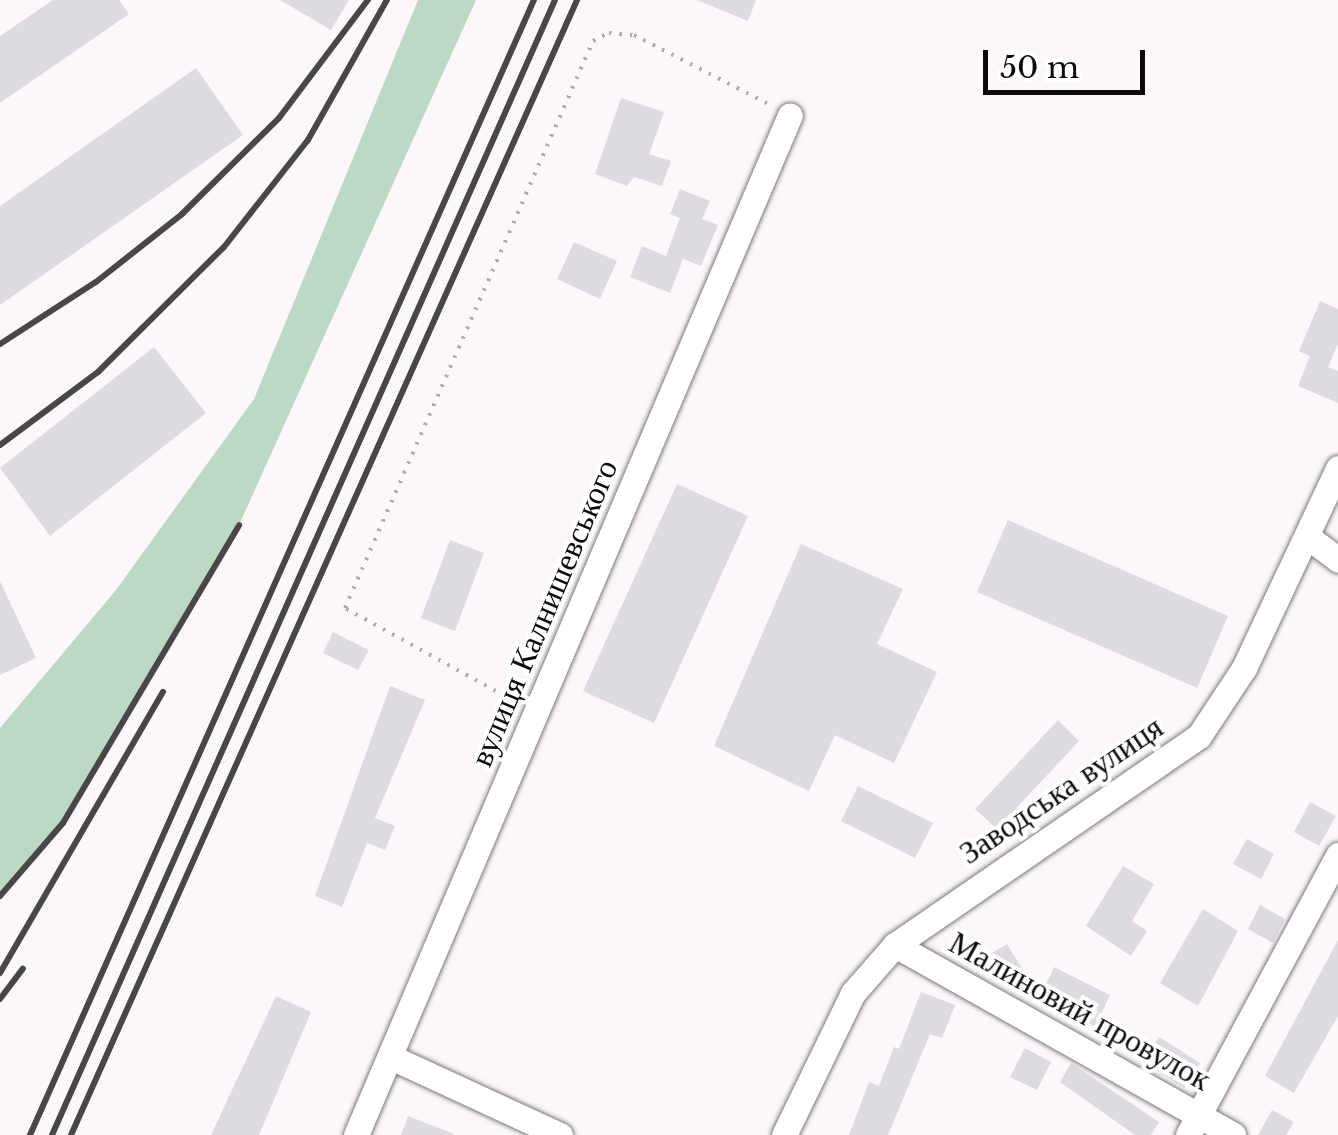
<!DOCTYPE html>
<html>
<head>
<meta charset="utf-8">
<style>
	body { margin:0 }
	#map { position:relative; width:1338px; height:1135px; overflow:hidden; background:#fbf7fb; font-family:"Libre Baskerville",serif }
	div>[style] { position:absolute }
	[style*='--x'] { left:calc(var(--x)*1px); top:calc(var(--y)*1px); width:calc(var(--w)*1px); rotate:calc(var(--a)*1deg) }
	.green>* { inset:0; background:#bbd9c5 }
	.building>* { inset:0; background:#dedbe0 }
	.path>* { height:4px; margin-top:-2px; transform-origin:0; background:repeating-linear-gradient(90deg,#adaaad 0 2.5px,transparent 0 10.5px) }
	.roads { filter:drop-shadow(0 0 2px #7c787b) drop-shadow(0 0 2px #7c787b) }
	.minor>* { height:25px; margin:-12.5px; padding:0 12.5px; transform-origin:12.5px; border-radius:12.5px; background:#fff }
	.rail>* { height:6px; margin:-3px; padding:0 3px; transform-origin:3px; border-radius:3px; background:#484648 }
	span { translate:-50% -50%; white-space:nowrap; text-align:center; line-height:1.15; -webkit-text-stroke:8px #fff; paint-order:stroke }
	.street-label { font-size:32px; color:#0d0c0d }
	.scale { position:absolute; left:983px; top:50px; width:162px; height:45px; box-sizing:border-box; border:5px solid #0d0c0d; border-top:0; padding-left:12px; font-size:30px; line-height:35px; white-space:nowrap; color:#0d0c0d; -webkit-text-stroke:8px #fff; paint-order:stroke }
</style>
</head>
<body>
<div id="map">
	<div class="green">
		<i style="clip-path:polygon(418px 0,476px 0,239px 525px,63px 823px,0 896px,0 728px,116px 590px,254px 399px)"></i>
	</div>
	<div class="building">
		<i style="clip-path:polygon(53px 0,119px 0,129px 14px,0 103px,0 36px)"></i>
		<i style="clip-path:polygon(280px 0,349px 0,331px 30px)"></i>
		<i style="clip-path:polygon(697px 0,756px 0,748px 21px)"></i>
		<i style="clip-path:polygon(196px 68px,243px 135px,0 305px,0 206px)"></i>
		<i style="clip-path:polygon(621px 98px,664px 112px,649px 154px,671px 161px,662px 186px,634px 177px,627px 186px,595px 174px)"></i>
		<i style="clip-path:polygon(680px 189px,710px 201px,702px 219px,718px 225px,701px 266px,683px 259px,670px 293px,630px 277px,642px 246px,666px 256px,680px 218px,670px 214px)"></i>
		<i style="clip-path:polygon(574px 242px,617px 261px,600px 299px,557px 279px)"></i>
		<i style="clip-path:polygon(1320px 301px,1338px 309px,1338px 344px,1328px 367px,1338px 371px,1338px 403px,1298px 386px,1310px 356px,1299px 351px)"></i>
		<i style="clip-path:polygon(154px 347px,206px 413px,50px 536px,0 468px)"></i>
		<i style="clip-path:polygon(677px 484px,748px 516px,654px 723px,583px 691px)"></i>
		<i style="clip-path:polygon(1008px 520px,1228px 616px,1197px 688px,977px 592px)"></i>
		<i style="clip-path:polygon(450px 540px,484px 553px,455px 631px,421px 618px)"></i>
		<i style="clip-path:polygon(801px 544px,903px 589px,877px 644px,937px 672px,894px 763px,835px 735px,809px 791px,714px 746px)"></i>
		<i style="clip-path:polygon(0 581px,36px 658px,0 675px)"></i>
		<i style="clip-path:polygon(333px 632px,369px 650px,358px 670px,323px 653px)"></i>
		<i style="clip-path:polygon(390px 686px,425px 700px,375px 818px,395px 826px,385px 850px,367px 843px,342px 907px,315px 896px)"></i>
		<i style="clip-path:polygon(1058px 720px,1079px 741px,997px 829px,975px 809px)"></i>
		<i style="clip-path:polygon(858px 786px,933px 823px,915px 858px,841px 821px)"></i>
		<i style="clip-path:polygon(1310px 802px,1336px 816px,1319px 846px,1294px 832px)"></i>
		<i style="clip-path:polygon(1247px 839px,1274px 854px,1261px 879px,1233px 864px)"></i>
		<i style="clip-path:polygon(1123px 866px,1154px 884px,1132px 921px,1147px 931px,1131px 956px,1086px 926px)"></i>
		<i style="clip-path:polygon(1260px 905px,1285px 919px,1273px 943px,1248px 929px)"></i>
		<i style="clip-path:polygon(1203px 909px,1238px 931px,1198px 1006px,1160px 983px)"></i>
		<i style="clip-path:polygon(1338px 940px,1338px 1016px,1294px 1093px,1265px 1076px)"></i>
		<i style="clip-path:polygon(1007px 944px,1023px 970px,998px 984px,982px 959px)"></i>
		<i style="clip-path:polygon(1054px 967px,1110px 995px,1095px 1027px,1039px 1000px)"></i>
		<i style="clip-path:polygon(921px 992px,955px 1005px,942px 1038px,930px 1034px,888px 1135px,849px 1135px,869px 1082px,879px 1086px,894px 1047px,899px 1049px)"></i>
		<i style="clip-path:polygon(276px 996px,311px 1012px,259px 1135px,211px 1135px)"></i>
		<i style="clip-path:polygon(1159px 1037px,1200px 1063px,1184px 1088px,1143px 1062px)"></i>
		<i style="clip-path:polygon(1025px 1048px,1051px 1062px,1037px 1090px,1010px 1077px)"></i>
		<i style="clip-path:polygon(1071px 1063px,1159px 1122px,1151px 1135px,1135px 1135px,1060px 1082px)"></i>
		<i style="clip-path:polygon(1272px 1110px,1294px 1122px,1286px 1135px,1258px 1135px)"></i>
		<i style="clip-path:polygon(408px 1116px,454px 1134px,454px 1135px,401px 1135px)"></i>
	</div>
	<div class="path">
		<i style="--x:514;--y:701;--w:193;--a:-151.2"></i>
		<i style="--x:345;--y:608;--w:619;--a:-66.38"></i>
		<i style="--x:593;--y:41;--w:18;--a:-27"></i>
		<i style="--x:609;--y:33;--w:25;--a:5"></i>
		<i style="--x:634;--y:35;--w:151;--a:27.2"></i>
	</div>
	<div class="roads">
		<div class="minor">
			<i style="--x:1308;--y:537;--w:38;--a:37"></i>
			<i style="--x:895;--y:945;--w:388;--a:29.3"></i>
			<i style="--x:393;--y:1058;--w:184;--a:24.8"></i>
			<i style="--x:356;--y:1135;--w:1108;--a:-66.95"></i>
			<i style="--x:784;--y:1135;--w:158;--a:-64.1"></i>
			<i style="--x:853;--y:993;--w:64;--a:-48.8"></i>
			<i style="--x:895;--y:945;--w:369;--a:-34.5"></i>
			<i style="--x:1199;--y:736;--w:82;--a:-56.5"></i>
			<i style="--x:1244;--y:668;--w:221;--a:-64.8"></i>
			<i style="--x:1188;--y:1135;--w:318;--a:-61.8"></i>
		</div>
	</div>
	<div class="rail">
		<i style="--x:0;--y:344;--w:114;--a:-32.9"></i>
		<i style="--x:96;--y:282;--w:110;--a:-38.3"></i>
		<i style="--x:182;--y:214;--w:136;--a:-44.7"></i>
		<i style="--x:279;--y:118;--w:148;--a:-53"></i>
		<i style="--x:0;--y:445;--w:122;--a:-36.7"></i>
		<i style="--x:98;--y:372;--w:177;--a:-44.8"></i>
		<i style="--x:224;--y:247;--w:136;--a:-51.9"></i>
		<i style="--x:308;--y:140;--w:161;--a:-60.6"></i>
		<i style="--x:0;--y:896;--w:96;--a:-49.2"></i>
		<i style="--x:63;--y:823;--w:346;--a:-59.4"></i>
		<i style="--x:0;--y:973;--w:325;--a:-59.9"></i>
		<i style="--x:0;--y:999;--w:38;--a:-53"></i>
		<i style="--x:30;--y:1135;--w:1242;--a:-66.06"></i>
		<i style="--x:52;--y:1135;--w:1241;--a:-66.1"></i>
		<i style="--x:71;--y:1135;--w:1243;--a:-65.97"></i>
	</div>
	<div class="street-label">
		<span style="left:544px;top:613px;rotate:-67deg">вулиця Калнишевського</span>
		<span style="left:1061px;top:790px;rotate:-34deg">Заводська вулиця</span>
		<span style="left:1080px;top:1011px;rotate:29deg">Малиновий провулок</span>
	</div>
	<div class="scale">50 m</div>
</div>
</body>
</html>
